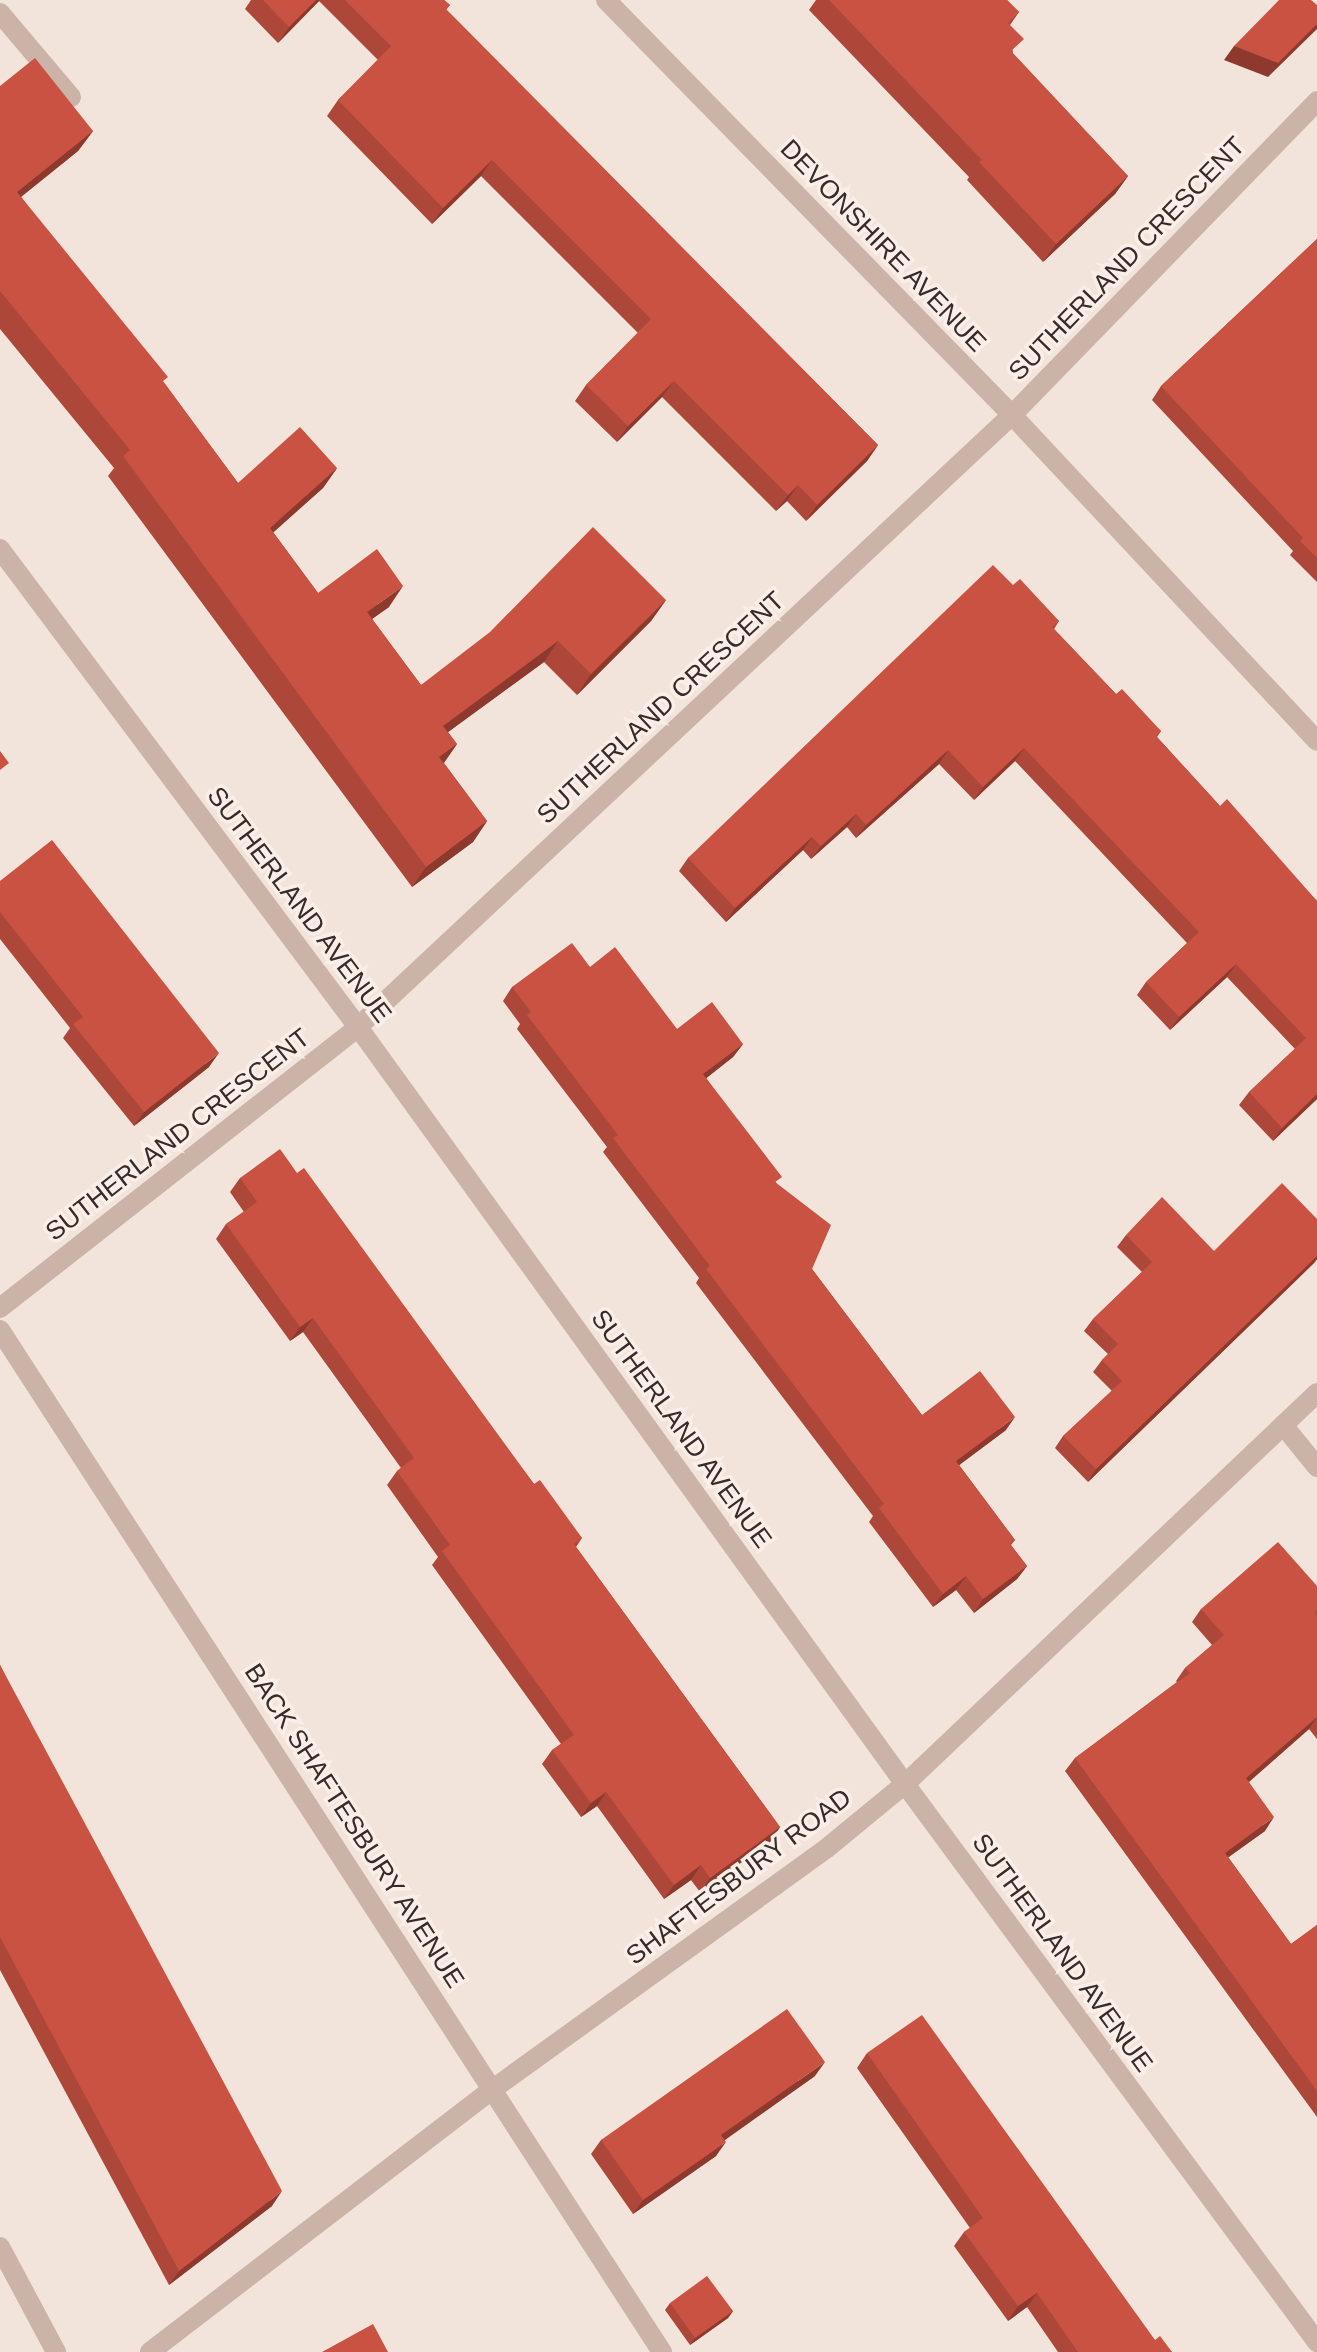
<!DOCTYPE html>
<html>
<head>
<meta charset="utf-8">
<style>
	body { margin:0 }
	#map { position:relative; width:1317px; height:2352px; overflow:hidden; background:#f3e4db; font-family:Arial,sans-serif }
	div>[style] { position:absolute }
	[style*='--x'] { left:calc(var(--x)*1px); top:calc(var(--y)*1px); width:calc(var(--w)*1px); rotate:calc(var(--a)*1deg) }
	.lane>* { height:20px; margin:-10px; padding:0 10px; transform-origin:10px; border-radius:10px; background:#cbb3a7 }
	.street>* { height:20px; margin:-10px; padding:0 10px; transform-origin:10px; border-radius:10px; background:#cbb3a7 }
	.wall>* { inset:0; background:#ad4739 }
	.shaded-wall>* { inset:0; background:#8d392e }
	.building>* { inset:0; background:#c95242 }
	span { translate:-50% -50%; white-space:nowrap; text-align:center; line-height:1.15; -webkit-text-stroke:7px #faefe8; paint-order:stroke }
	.street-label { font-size:26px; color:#372a28 }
</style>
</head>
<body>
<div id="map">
	<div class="lane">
		<i style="--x:0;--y:13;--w:110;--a:49.8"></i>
		<i style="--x:0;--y:1330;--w:1218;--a:57.07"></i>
	</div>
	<div class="street">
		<i style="--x:606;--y:0;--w:581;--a:45.63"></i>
		<i style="--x:1012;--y:415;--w:446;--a:46.9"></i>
		<i style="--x:0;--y:549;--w:597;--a:53.17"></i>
		<i style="--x:358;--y:1027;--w:934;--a:54.15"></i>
		<i style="--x:905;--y:1784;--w:694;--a:53.56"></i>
		<i style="--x:0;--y:1308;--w:455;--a:-38.1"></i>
		<i style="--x:358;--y:1027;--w:896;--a:-43.1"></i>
		<i style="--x:1012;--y:415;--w:438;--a:-45.8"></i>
		<i style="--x:1283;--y:1425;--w:54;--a:51"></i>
		<i style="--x:0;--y:2247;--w:119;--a:61.9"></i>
		<i style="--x:150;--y:2352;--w:432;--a:-37.5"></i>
		<i style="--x:493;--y:2089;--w:412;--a:-35.8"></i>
		<i style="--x:827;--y:1848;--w:101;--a:-39.4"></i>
		<i style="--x:905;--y:1784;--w:568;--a:-43.5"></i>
	</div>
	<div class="wall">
		<i style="clip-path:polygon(251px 0,444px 0,450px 5px,446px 10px,878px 445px,867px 461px,806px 521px,787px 501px,776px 511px,662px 397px,617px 442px,575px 401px,586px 385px,638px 333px,481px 176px,432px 224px,327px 116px,338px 100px,378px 60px,319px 1px,278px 43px,245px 9px)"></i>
		<i style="clip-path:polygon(816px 0,1007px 0,1019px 12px,1010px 25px,1013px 54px,1128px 176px,1115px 194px,1043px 262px,967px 180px,969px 177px,809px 10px)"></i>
		<i style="clip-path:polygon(0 86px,93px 131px,78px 151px,21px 197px,164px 383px,238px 483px,337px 468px,323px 488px,273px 532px,318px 593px,389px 607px,372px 619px,421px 685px,666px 600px,651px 621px,577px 695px,544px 662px,448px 732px,457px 744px,444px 763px,487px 821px,473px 842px,412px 887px,108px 476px,114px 468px,0 329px)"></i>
		<i style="clip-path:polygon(1317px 239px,1317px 582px,1290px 555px,1293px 551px,1152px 400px,1161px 386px)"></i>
		<i style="clip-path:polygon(1013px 585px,1059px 621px,1054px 629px,1116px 694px,1161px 731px,1157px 737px,1220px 806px,1317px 901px,1317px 1099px,1273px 1141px,1239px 1105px,1249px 1092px,1295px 1049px,1227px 977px,1170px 1030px,1137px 995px,1146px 982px,1187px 943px,1015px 761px,974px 800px,939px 764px,856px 838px,847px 827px,811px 859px,803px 850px,726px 922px,679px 871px,688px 858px)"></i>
		<i style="clip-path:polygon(0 881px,209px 1067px,134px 1126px,63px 1038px,70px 1028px,0 939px)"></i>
		<i style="clip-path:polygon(590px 967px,677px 1029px,743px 1044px,733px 1057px,706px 1078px,777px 1184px,812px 1269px,922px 1415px,1006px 1430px,959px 1465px,1015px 1540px,1011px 1545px,1027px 1566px,1017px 1579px,974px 1613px,956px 1590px,933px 1607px,869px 1522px,873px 1516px,696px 1283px,699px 1278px,603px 1152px,607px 1147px,517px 1029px,520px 1024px,503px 1001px,512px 987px)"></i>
		<i style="clip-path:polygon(297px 1173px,534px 1484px,582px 1538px,576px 1547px,780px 1827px,770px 1842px,700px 1892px,691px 1880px,664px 1899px,597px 1806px,581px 1817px,542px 1764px,552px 1750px,561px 1744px,432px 1565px,438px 1557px,387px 1485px,397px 1471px,401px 1468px,303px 1332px,290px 1341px,216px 1239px,226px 1224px,244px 1212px,230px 1192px,240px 1178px)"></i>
		<i style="clip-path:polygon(1317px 1219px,1317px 1259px,1314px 1263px,1088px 1482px,1055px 1448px,1063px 1436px,1112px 1391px,1093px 1372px,1102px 1360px,1108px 1354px,1084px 1331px,1093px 1319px,1142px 1272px,1117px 1247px,1126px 1235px,1214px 1251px)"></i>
		<i style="clip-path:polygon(1317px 1586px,1317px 1739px,1309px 1729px,1249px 1782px,1265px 1831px,1228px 1857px,1291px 1944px,1317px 1925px,1317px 2117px,1065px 1771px,1075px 1758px,1177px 1682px,1176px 1681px,1185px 1668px,1212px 1645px,1192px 1622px,1201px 1609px)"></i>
		<i style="clip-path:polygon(0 1665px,272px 2206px,169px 2285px,0 1970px)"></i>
		<i style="clip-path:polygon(867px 2053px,1155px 2340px,1172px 2352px,1058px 2352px,1027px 2307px,1008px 2321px,954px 2246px,964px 2232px,970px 2228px,857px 2068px)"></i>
		<i style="clip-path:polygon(815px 2076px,724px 2140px,716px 2156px,633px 2214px,591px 2154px,601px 2140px)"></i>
		<i style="clip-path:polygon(670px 2303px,733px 2311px,728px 2318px,690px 2345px,665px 2310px)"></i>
	</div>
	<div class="shaded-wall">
		<i style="clip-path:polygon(316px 0,320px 0,278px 43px,289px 27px)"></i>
		<i style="clip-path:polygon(1317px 24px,1317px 29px,1268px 77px,1224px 60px,1234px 46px)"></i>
		<i style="clip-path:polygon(93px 131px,78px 151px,2px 212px,17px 192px)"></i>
		<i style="clip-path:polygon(492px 160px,481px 176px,432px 224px,443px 208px)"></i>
		<i style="clip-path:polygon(1128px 176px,1115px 194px,1043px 262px,1056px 244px)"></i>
		<i style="clip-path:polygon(674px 381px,662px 397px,617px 442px,628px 426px)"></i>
		<i style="clip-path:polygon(878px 445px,867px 461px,806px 521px,817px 505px)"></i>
		<i style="clip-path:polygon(337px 468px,323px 488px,256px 548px,270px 528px)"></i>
		<i style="clip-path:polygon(798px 485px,787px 501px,776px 511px,788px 495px)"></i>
		<i style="clip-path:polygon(403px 586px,389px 607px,352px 633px,367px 612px)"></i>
		<i style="clip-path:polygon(666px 600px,651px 621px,577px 695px,591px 674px)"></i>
		<i style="clip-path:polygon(558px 641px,544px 662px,429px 746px,443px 726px)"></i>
		<i style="clip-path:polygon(457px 744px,442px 765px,439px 757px)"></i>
		<i style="clip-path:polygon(1024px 748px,1015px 761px,974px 800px,983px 787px)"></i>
		<i style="clip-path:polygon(948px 750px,939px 764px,856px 838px,866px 825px)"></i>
		<i style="clip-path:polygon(856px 814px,847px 827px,811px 859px,821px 846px)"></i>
		<i style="clip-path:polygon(487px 821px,473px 842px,412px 887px,426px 867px)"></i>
		<i style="clip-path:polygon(812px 837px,803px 850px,726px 922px,735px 908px)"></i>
		<i style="clip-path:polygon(1236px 964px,1227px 977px,1170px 1030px,1179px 1017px)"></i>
		<i style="clip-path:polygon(743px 1044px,733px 1057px,694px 1088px,703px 1074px)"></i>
		<i style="clip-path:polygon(219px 1053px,209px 1067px,134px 1126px,144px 1112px)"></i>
		<i style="clip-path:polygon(1317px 1094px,1317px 1099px,1273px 1141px,1282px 1128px)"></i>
		<i style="clip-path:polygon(1317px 1256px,1317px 1259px,1314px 1263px,1088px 1482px,1096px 1469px)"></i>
		<i style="clip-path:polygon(313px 1318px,303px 1332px,290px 1341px,300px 1327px)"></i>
		<i style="clip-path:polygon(1015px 1417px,1006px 1430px,946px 1475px,956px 1461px)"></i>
		<i style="clip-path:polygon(1027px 1566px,1017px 1579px,974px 1613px,983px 1599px)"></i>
		<i style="clip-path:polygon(966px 1576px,956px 1590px,933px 1607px,943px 1594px)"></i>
		<i style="clip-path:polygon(1317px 1717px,1309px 1729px,1237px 1792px,1246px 1778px)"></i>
		<i style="clip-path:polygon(606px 1792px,597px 1806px,581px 1817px,591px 1803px)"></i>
		<i style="clip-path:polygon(1274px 1817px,1265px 1831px,1215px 1867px,1225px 1853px)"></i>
		<i style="clip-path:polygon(780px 1827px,770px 1842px,700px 1892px,710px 1878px)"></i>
		<i style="clip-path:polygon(701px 1865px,691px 1880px,664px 1899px,674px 1885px)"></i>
		<i style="clip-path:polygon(825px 2062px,815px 2076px,711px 2150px,721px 2135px)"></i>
		<i style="clip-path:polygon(726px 2142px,716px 2156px,633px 2214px,643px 2200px)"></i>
		<i style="clip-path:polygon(282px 2191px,272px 2206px,169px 2285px,179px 2271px)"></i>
		<i style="clip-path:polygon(1037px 2293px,1027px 2307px,1008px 2321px,1018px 2306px)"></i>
		<i style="clip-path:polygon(733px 2311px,728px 2318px,690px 2345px,695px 2338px)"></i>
	</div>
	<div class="building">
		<i style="clip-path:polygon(263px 0,316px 0,289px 27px)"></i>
		<i style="clip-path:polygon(345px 0,444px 0,450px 5px,446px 9px,878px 445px,817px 505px,798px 485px,788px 495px,674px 381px,628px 426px,586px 385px,651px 319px,492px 160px,443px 208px,338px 100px,391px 46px)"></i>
		<i style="clip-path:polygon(829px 0,1007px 0,1019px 12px,1008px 23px,1024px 39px,1011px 51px,1128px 176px,1056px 244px,979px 162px,982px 160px)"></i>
		<i style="clip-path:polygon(1279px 0,1311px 0,1317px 5px,1317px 24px,1278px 63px,1234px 46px)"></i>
		<i style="clip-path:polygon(35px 58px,93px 131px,17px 192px,168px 377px,163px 381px,238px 483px,300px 427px,337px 468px,270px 528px,318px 593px,377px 549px,403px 586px,367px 612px,421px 685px,490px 632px,593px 527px,666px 600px,591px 674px,558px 641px,443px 726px,457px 744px,439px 757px,487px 821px,426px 867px,123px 456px,130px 450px,0 291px,0 86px)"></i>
		<i style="clip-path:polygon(1317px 239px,1317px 558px,1300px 541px,1303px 538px,1161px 386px)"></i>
		<i style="clip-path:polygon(993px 565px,1013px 585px,1020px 579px,1059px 621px,1052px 627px,1116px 694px,1122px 689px,1161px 731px,1156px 736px,1220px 806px,1227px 799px,1317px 901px,1317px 1094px,1282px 1128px,1249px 1092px,1306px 1038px,1236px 964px,1179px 1017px,1146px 982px,1199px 932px,1024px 748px,983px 787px,948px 750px,866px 825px,856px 814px,821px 846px,812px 837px,735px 908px,688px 858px)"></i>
		<i style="clip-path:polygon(0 751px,9px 763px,0 770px)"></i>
		<i style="clip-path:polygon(52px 840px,219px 1053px,144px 1112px,73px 1024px,83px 1017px,0 912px,0 881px)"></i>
		<i style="clip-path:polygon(572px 943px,590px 967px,615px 947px,677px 1029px,712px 1002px,743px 1044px,703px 1074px,782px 1177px,775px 1182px,831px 1225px,812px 1269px,922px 1415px,980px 1371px,1015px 1417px,956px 1461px,1015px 1540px,1010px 1544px,1027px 1566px,983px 1599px,966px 1576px,943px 1594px,879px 1508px,884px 1504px,706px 1269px,710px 1266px,613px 1138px,618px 1135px,527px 1015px,531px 1012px,512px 987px)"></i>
		<i style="clip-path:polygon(280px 1149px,297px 1173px,304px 1168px,534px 1484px,540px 1480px,582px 1538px,574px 1544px,780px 1827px,710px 1878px,701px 1865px,674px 1885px,606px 1792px,591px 1803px,552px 1750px,574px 1735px,442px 1551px,450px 1545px,397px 1471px,414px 1458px,313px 1318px,300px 1327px,226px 1224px,257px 1202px,240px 1178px)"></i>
		<i style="clip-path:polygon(1282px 1183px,1317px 1219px,1317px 1256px,1096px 1469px,1063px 1436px,1122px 1381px,1102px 1360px,1118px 1344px,1093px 1319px,1152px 1262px,1126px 1235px,1162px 1197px,1214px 1251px)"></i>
		<i style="clip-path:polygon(1278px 1542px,1317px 1586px,1317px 1610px,1315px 1613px,1317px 1615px,1317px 1717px,1246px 1778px,1274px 1817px,1225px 1853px,1291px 1944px,1317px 1925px,1317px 2091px,1075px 1758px,1190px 1673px,1185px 1668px,1224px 1635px,1201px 1609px)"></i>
		<i style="clip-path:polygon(0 1665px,282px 2191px,179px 2271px,0 1937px)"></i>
		<i style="clip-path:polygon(787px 2009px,825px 2062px,721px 2135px,726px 2142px,643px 2200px,601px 2140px)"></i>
		<i style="clip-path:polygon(922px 2015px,1155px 2340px,1160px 2336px,1172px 2352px,1078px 2352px,1037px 2293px,1018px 2306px,964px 2232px,983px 2218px,867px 2053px)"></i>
		<i style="clip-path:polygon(707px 2276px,733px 2311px,695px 2338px,670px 2303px)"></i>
		<i style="clip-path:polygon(373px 2324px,388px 2352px,322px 2352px)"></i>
	</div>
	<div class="street-label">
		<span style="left:883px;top:246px;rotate:46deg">DEVONSHIRE AVENUE</span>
		<span style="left:1127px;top:259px;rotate:-46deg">SUTHERLAND CRESCENT</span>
		<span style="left:661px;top:708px;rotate:-43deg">SUTHERLAND CRESCENT</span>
		<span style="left:299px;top:905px;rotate:53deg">SUTHERLAND AVENUE</span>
		<span style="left:178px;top:1135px;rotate:-38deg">SUTHERLAND CRESCENT</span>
		<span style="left:681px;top:1429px;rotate:54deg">SUTHERLAND AVENUE</span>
		<span style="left:354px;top:1826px;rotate:57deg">BACK SHAFTESBURY AVENUE</span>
		<span style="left:739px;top:1877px;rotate:-37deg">SHAFTESBURY ROAD</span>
		<span style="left:1062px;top:1953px;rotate:54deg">SUTHERLAND AVENUE</span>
	</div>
</div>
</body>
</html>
